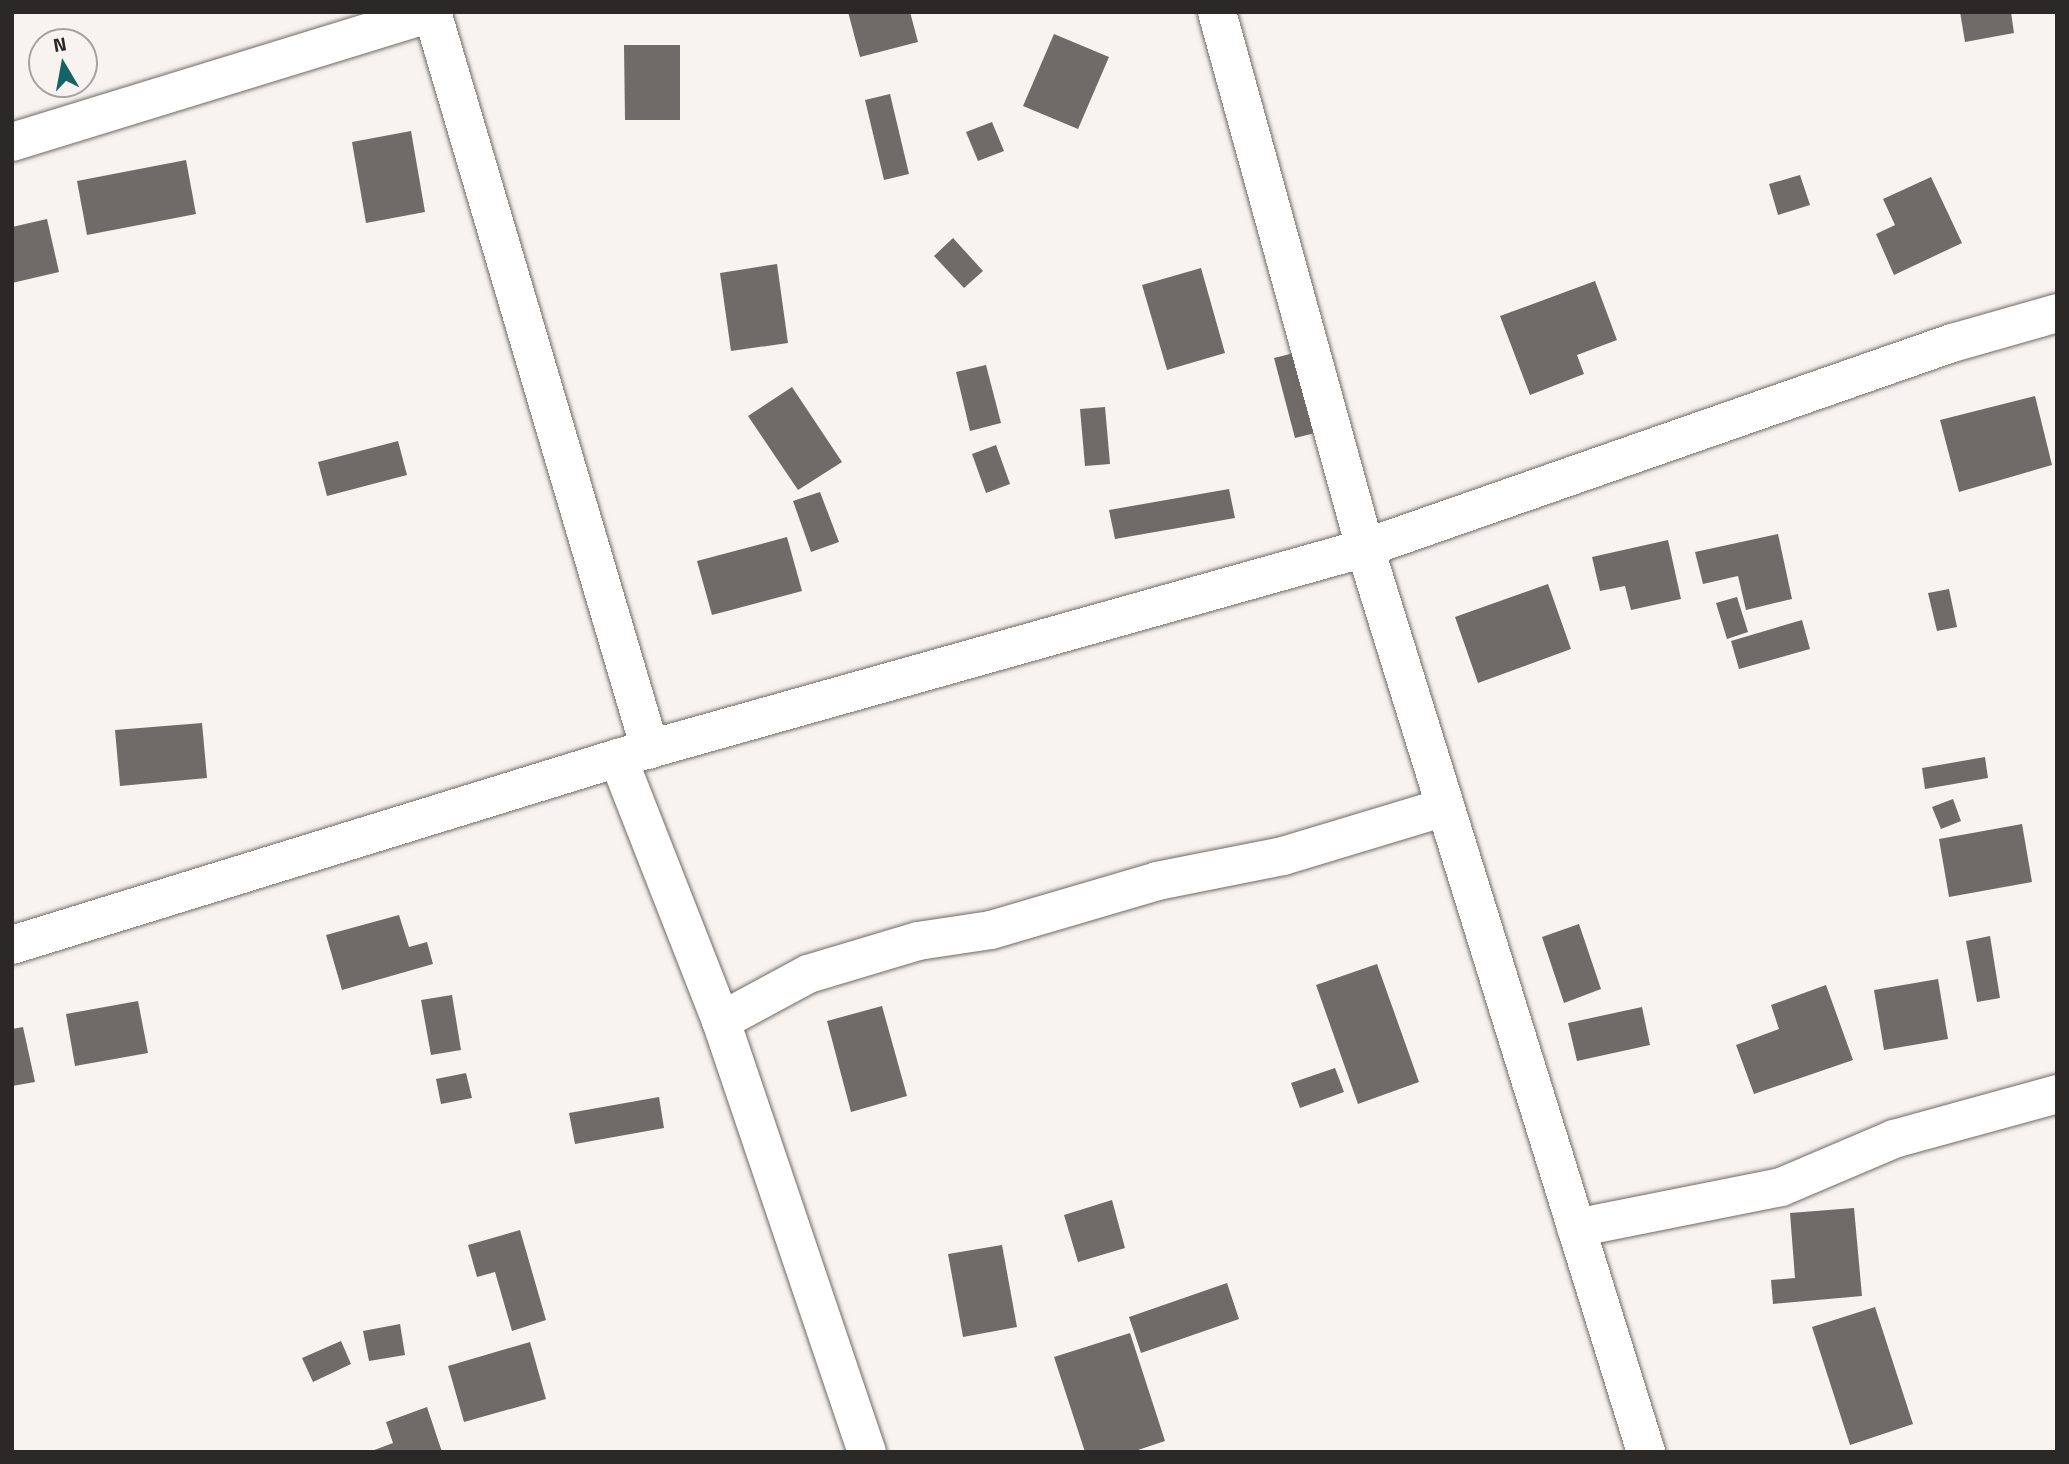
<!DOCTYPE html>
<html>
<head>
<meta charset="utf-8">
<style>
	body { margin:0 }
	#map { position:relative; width:2069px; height:1464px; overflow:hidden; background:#f9f3f0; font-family:"Titillium Web",sans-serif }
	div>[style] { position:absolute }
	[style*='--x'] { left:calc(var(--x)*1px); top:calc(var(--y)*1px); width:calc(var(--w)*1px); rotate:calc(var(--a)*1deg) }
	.building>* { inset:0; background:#706b68 }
	.roads { filter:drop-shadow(0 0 2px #6f6a67) drop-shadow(0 0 2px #6f6a67) }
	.minor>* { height:38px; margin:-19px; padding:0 19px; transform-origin:19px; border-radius:19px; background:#fff }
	span { translate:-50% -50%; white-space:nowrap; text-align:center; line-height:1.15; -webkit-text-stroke:7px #f9f3f0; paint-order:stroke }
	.frame { position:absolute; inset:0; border:14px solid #2b2928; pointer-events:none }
	.north { position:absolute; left:28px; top:28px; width:70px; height:70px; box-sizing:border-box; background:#f9f3f0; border:2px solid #a7a2a0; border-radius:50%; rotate:350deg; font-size:19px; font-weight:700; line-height:28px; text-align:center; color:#2b2928 }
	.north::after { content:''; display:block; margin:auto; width:24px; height:32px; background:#136369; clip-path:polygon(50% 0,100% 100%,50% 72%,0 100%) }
</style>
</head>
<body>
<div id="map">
	<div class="building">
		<i style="clip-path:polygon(848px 12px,910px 12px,918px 42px,860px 57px)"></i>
		<i style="clip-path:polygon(1960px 12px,2011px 12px,2014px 33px,1965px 42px)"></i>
		<i style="clip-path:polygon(1054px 34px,1109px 57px,1078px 129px,1023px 106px)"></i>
		<i style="clip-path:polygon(624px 45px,680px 45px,680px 120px,625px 120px)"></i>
		<i style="clip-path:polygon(890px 94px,909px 174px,884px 180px,865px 100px)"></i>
		<i style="clip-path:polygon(992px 122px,1004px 151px,978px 161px,966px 132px)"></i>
		<i style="clip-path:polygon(411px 131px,425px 212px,366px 223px,352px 142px)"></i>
		<i style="clip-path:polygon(186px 160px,196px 214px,87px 235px,77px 181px)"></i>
		<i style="clip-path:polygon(1800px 175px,1810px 205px,1778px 215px,1769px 184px)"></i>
		<i style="clip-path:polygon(1931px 177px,1962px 243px,1894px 275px,1876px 234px,1895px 225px,1883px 199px)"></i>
		<i style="clip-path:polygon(47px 219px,59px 272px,12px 283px,12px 227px)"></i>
		<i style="clip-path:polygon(953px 238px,983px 271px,964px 288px,934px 256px)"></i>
		<i style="clip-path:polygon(777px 264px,788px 343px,731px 351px,720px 273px)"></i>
		<i style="clip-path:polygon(1201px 268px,1225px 353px,1167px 370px,1142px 285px)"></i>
		<i style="clip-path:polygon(1595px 281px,1617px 340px,1577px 355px,1584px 374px,1530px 395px,1500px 316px)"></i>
		<i style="clip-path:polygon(1294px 353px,1315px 433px,1295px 438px,1274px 358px)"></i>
		<i style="clip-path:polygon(986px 365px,1001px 423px,970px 431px,956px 372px)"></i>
		<i style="clip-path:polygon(792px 387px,842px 462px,798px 490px,748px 416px)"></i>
		<i style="clip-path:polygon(2035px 396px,2052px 465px,1959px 492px,1940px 420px)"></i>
		<i style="clip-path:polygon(1105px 407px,1110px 464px,1085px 466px,1080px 409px)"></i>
		<i style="clip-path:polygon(398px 441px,407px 475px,327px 496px,318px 462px)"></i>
		<i style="clip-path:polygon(996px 445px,1010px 484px,986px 493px,972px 454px)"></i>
		<i style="clip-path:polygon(1229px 489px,1235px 518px,1115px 539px,1109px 510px)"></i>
		<i style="clip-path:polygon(820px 492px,839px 542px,811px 552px,793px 501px)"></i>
		<i style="clip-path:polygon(1778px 534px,1792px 599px,1746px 610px,1738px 576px,1703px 584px,1695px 552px)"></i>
		<i style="clip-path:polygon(787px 537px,802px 591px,712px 615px,697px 561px)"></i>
		<i style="clip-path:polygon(1668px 540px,1681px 599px,1631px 610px,1625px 586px,1600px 591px,1592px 557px)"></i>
		<i style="clip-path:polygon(1548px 584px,1571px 649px,1478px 683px,1455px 617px)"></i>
		<i style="clip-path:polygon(1949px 589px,1957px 627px,1937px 631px,1928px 593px)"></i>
		<i style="clip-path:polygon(1737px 597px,1748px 632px,1727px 639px,1716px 603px)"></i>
		<i style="clip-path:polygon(1802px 620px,1810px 649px,1739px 669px,1731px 641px)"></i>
		<i style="clip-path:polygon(202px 723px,207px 778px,120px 786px,115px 730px)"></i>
		<i style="clip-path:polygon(1985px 757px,1988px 778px,1925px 789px,1922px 768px)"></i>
		<i style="clip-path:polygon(1953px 799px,1961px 821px,1941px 829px,1932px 807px)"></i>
		<i style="clip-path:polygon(2022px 824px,2032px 882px,1949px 897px,1939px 839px)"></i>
		<i style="clip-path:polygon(399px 915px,409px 947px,427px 942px,433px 964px,342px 990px,326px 935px)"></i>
		<i style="clip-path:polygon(1579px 924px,1601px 989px,1564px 1003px,1542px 937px)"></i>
		<i style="clip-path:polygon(1990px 936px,2000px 998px,1977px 1002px,1966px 941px)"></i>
		<i style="clip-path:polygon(1377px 964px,1419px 1082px,1358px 1104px,1316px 985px)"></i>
		<i style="clip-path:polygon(1938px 979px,1948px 1039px,1884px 1050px,1874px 990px)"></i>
		<i style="clip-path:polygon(1826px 985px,1853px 1060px,1754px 1094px,1736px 1045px,1779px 1029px,1771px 1005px)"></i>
		<i style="clip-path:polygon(452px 995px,461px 1050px,431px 1055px,421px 1000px)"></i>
		<i style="clip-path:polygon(138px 1001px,148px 1053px,75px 1066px,66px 1014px)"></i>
		<i style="clip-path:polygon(882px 1006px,907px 1096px,851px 1112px,827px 1021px)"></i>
		<i style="clip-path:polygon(1642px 1007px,1650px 1045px,1577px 1061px,1568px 1023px)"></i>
		<i style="clip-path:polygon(23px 1027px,35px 1082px,12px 1086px,12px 1029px)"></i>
		<i style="clip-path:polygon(1335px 1068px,1344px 1092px,1300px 1108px,1291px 1083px)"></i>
		<i style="clip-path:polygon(466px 1073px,472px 1098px,441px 1104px,436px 1079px)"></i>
		<i style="clip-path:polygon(659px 1097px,664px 1128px,575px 1144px,569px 1113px)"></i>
		<i style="clip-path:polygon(1112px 1200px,1125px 1248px,1078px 1262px,1064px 1215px)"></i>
		<i style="clip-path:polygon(1854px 1208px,1862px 1296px,1773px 1304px,1771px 1280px,1795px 1278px,1790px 1213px)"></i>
		<i style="clip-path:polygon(520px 1230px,546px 1320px,512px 1331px,495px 1272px,477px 1277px,468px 1245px)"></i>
		<i style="clip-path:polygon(1002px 1245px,1017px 1327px,963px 1337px,948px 1254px)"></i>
		<i style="clip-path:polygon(1227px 1283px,1239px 1319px,1141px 1353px,1129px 1317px)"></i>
		<i style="clip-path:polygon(1875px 1307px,1913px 1424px,1850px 1445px,1812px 1327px)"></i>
		<i style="clip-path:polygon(400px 1324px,405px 1355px,369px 1361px,363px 1331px)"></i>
		<i style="clip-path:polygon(1130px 1333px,1165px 1441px,1132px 1452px,1085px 1452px,1054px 1357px)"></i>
		<i style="clip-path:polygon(341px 1341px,351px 1364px,313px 1382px,302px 1358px)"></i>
		<i style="clip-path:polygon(530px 1342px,546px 1399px,464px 1422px,448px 1366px)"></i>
		<i style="clip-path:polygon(427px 1407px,442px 1452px,369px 1452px,393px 1443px,386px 1422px)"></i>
	</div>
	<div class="roads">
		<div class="minor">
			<i style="--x:432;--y:12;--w:769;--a:73.52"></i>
			<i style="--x:1217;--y:12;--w:556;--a:74.56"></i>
			<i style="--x:1365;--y:548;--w:947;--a:72.73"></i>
			<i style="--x:12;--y:142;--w:439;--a:-17.1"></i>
			<i style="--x:618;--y:758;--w:282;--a:68.6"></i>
			<i style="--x:721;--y:1021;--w:455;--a:71.3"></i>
			<i style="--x:12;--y:945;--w:634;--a:-17.15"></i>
			<i style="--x:618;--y:758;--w:776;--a:-15.7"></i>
			<i style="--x:1365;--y:548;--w:622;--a:-19.25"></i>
			<i style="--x:1952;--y:343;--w:109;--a:-15.9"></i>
			<i style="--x:721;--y:1021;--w:99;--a:-28.4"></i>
			<i style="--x:808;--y:974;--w:115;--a:-16.7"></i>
			<i style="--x:918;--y:941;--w:74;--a:-8.6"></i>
			<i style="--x:991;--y:930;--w:173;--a:-16.4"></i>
			<i style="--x:1157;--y:881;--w:128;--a:-11.2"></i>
			<i style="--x:1283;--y:856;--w:169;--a:-16.8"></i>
			<i style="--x:1576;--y:1228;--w:209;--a:-11.3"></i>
			<i style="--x:1781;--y:1187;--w:123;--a:-23"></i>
			<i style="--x:1894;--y:1139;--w:169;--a:-15.4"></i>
		</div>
	</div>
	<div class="frame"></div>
	<div class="north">N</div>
</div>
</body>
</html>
